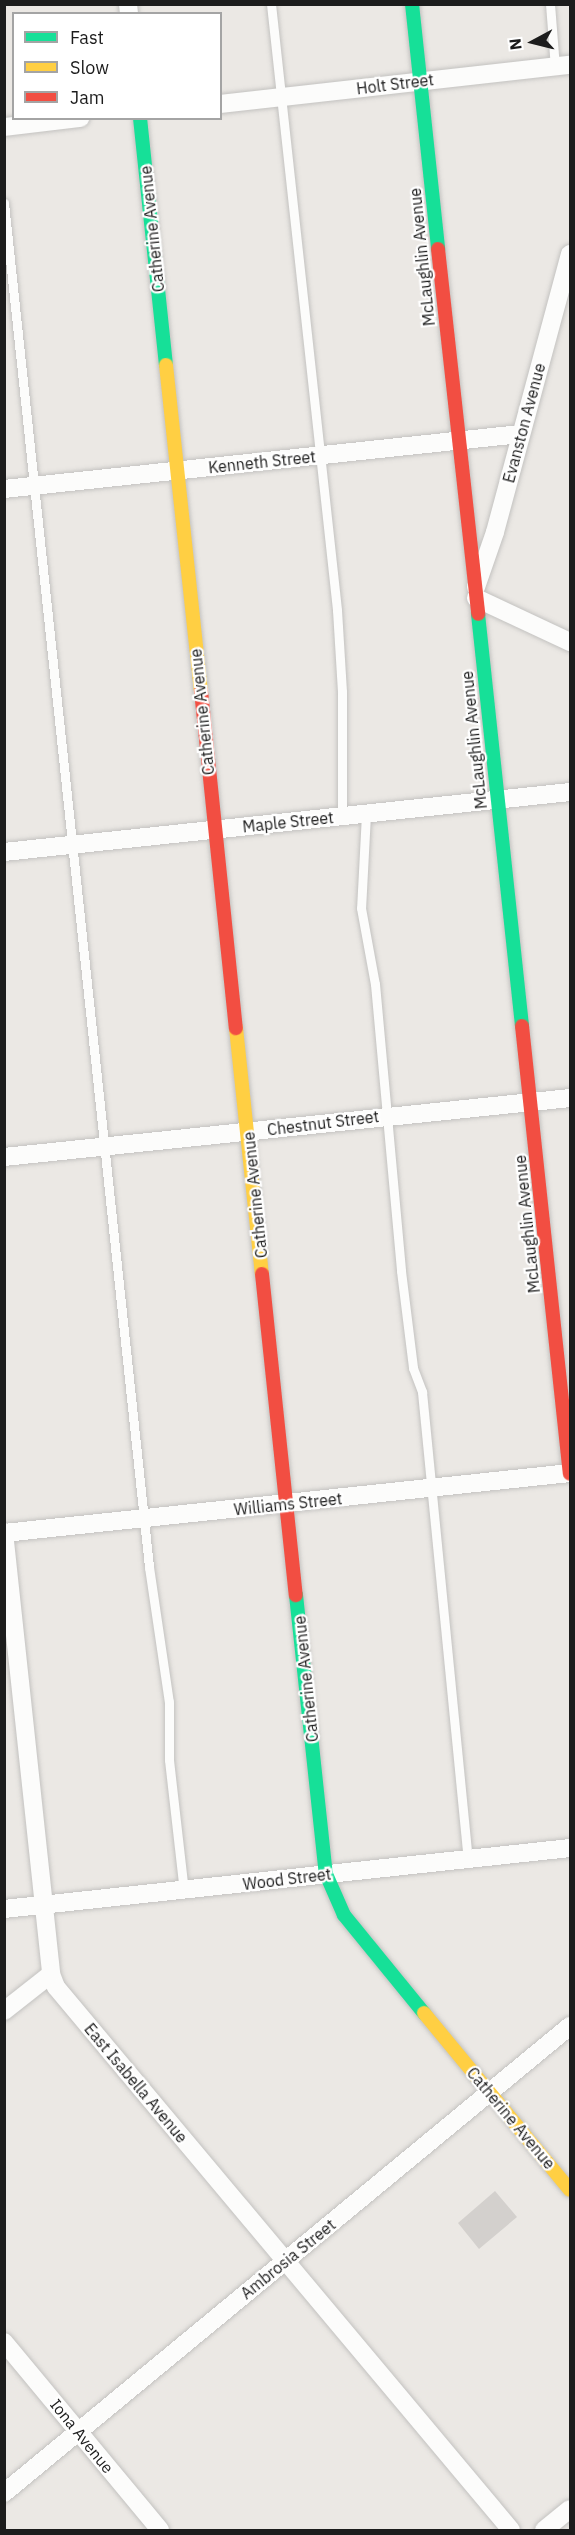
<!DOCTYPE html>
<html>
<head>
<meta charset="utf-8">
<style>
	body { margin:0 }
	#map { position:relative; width:575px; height:2535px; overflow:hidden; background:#ebe8e4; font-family:"IBM Plex Sans",sans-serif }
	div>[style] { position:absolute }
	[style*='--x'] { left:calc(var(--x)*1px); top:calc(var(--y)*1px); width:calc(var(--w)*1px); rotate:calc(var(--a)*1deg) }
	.building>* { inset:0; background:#d3d0cd }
	.roads { filter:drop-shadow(0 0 2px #c3c2c0) drop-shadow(0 0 2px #c3c2c0) }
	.lane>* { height:9px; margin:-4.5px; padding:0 4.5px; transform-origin:4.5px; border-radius:4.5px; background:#fcfcfb }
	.street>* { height:18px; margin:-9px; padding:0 9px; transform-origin:9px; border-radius:9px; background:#fcfcfb }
	.fast>* { height:14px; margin:-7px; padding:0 7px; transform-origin:7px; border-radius:7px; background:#16e098 }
	.slow>* { height:14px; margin:-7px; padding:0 7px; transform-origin:7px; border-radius:7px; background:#ffcf43 }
	.jam>* { height:14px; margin:-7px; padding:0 7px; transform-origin:7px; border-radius:7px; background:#f24e42 }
	span { translate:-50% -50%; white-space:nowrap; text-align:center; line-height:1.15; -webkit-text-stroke:4.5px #fff; paint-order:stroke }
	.street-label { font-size:16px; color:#1c1c1c }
	.frame { position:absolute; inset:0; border:6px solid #1c1c1c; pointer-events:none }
	.legend { position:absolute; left:12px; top:12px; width:210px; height:108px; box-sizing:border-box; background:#fff; border:2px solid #a4a4a4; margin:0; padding:8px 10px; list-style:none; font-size:18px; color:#1c1c1c }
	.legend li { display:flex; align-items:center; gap:12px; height:30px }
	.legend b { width:30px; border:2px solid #a4a4a4 }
	.north { position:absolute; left:503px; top:12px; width:60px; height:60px; -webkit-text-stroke:4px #fff; paint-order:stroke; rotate:263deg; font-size:16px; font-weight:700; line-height:24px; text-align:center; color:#1c1c1c }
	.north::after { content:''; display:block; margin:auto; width:21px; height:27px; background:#1c1c1c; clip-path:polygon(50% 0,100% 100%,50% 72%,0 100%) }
</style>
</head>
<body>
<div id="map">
	<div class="building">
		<i style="clip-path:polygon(495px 2191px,517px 2217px,479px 2249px,458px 2223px)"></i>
	</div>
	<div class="roads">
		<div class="lane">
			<i style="--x:271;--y:4;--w:610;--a:83.78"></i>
			<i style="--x:337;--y:610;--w:82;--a:86.5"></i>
			<i style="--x:342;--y:692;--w:124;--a:90"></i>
			<i style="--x:550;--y:4;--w:63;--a:85.5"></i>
			<i style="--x:4;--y:203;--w:1372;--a:83.93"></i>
			<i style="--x:149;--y:1567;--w:136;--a:81.6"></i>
			<i style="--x:169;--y:1702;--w:58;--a:90"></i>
			<i style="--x:169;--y:1760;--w:132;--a:83.5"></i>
			<i style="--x:366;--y:814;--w:94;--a:93"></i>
			<i style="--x:361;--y:908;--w:77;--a:79.6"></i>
			<i style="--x:375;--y:984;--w:288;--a:84.8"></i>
			<i style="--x:401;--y:1271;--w:98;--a:82.9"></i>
			<i style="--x:413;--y:1368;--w:26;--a:69"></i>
			<i style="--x:422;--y:1392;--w:469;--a:84.4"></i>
		</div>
		<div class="street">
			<i style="--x:128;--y:4;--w:10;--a:84"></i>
			<i style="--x:220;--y:104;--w:352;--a:-6.4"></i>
			<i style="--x:4;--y:127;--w:77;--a:-6.8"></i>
			<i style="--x:4;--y:489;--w:519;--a:-6.08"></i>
			<i style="--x:476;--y:587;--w:58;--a:-70.9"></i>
			<i style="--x:495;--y:532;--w:288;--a:-74.9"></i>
			<i style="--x:476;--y:598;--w:104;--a:25.1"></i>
			<i style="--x:4;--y:852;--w:569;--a:-6.05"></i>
			<i style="--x:4;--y:1157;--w:569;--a:-5.95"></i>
			<i style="--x:4;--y:1532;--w:444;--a:83.9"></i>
			<i style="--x:51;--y:1974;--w:14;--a:69"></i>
			<i style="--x:56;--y:1987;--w:708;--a:50.04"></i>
			<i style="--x:4;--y:1533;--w:569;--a:-6.05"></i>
			<i style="--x:4;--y:1909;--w:569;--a:-6.15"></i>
			<i style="--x:4;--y:2011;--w:60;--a:-38.2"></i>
			<i style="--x:4;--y:2342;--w:244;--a:50.3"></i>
			<i style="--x:4;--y:2493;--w:734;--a:-39.53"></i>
			<i style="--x:544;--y:2530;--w:33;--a:-39"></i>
		</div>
		<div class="fast">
			<i style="--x:412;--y:4;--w:246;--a:83.9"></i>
			<i style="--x:140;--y:118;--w:248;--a:84"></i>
			<i style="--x:478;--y:614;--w:414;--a:83.9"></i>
			<i style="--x:296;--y:1595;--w:281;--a:83.9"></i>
			<i style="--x:326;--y:1874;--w:45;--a:66.3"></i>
			<i style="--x:344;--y:1915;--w:127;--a:50.8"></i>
		</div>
		<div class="slow">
			<i style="--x:166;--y:365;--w:328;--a:83.9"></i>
			<i style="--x:236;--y:1028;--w:247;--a:84"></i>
			<i style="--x:424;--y:2013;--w:229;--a:50.5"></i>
		</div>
		<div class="jam">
			<i style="--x:438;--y:249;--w:367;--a:83.7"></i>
			<i style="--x:201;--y:691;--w:339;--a:84.1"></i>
			<i style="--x:522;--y:1026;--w:450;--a:83.9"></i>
			<i style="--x:262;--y:1274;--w:323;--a:84"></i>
		</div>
	</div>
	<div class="street-label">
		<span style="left:395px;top:84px;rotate:-7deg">Holt Street</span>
		<span style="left:152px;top:229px;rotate:-96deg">Catherine Avenue</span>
		<span style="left:422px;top:257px;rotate:-96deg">McLaughlin Avenue</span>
		<span style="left:524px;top:423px;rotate:-75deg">Evanston Avenue</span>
		<span style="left:262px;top:462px;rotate:-6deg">Kenneth Street</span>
		<span style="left:202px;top:712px;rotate:-96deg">Catherine Avenue</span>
		<span style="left:474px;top:740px;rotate:-96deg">McLaughlin Avenue</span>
		<span style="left:288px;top:822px;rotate:-6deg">Maple Street</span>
		<span style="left:323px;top:1123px;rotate:-7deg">Chestnut Street</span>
		<span style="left:255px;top:1195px;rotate:-96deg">Catherine Avenue</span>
		<span style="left:527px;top:1224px;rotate:-96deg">McLaughlin Avenue</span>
		<span style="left:288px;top:1504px;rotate:-6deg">Williams Street</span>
		<span style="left:306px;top:1679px;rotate:-96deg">Catherine Avenue</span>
		<span style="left:287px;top:1879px;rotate:-7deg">Wood Street</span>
		<span style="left:136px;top:2083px;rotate:50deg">East Isabella Avenue</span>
		<span style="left:511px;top:2118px;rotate:50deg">Catherine Avenue</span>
		<span style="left:288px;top:2259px;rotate:-39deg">Ambrosia Street</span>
		<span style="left:82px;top:2436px;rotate:51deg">Iona Avenue</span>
	</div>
	<div class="frame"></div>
	<ul class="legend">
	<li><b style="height:8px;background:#16e098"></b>Fast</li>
	<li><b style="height:8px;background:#ffcf43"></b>Slow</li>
	<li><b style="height:8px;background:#f24e42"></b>Jam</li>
	</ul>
	<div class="north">N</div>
</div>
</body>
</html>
